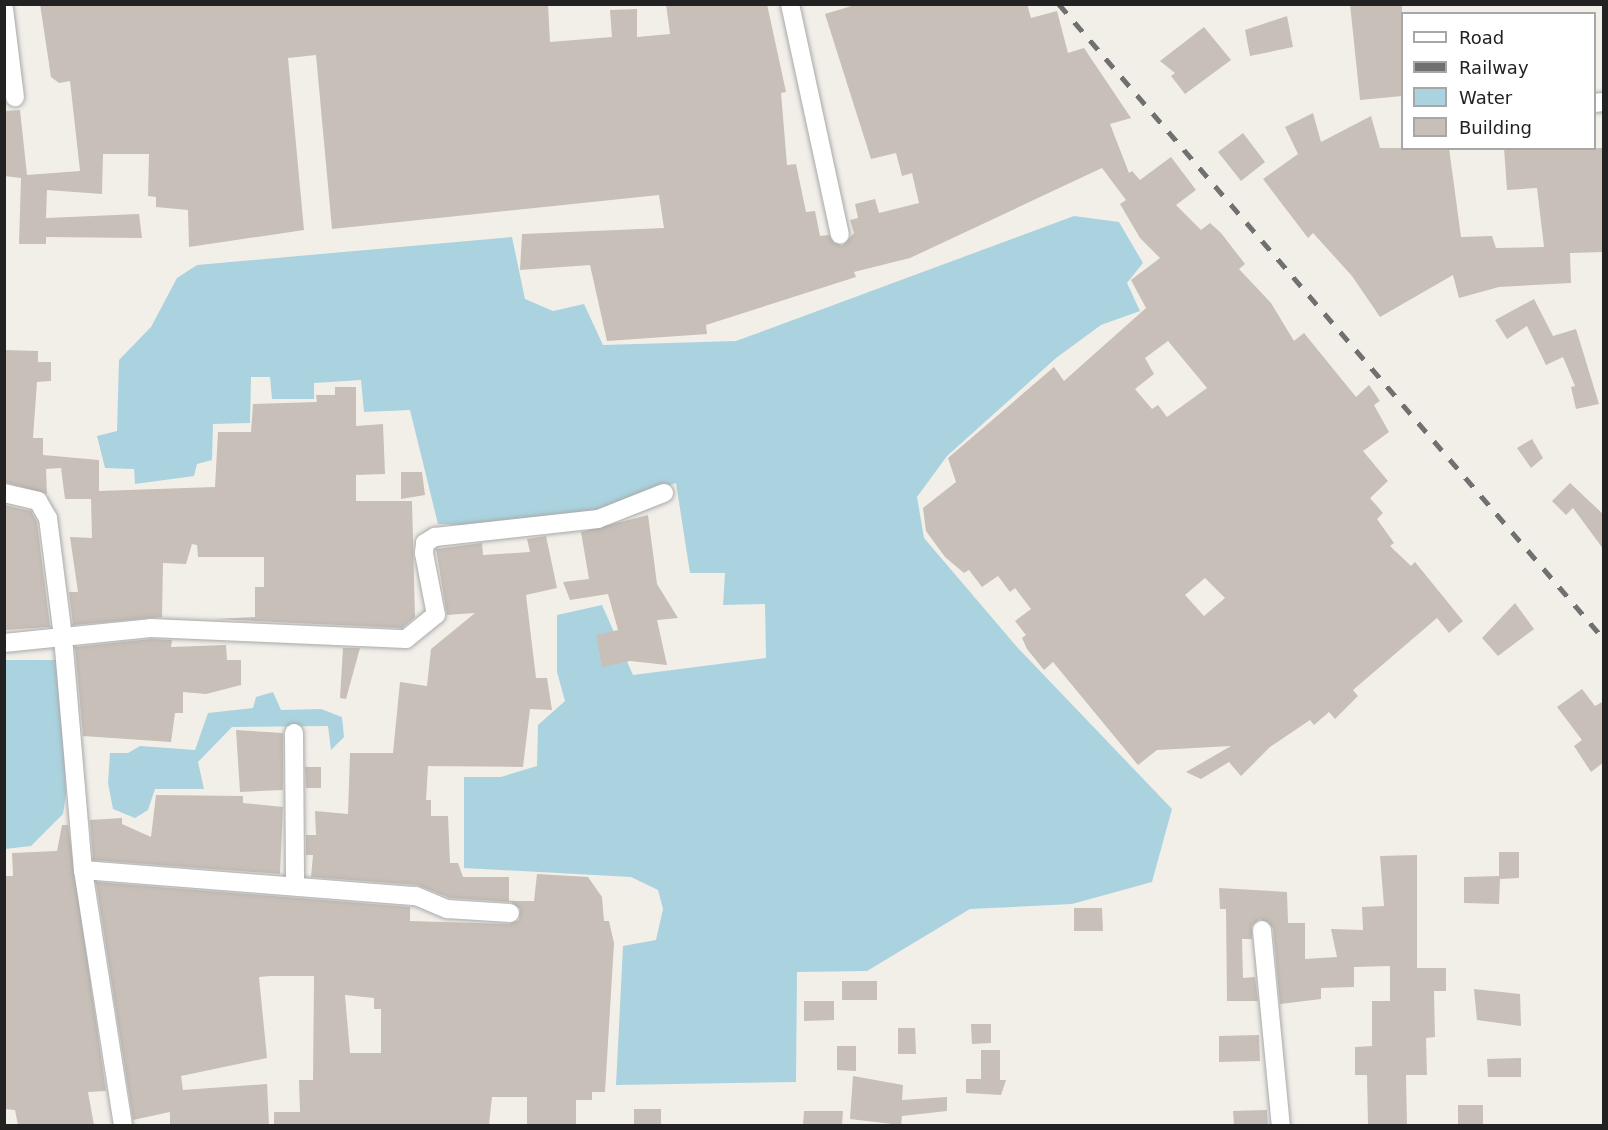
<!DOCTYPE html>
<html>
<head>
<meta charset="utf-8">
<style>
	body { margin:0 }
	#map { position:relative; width:1608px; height:1130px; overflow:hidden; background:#f2efe9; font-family:"DejaVu Sans",sans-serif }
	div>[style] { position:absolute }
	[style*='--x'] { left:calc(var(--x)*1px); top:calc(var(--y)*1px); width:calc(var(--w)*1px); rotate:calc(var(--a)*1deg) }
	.water>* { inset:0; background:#aad3df }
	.building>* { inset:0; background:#c7bfb8 }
	.roads { filter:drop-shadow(0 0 2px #a9a9a9) drop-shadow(0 0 2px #a9a9a9) }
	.street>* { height:18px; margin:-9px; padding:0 9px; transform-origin:9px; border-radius:9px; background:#fff }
	.rail>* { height:4.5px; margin-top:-2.25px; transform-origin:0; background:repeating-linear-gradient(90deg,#707070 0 12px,transparent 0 24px) }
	span { translate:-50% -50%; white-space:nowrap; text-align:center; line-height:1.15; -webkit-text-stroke:4.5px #fff; paint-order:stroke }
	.frame { position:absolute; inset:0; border:6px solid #222; pointer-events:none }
	.legend { position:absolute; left:1401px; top:12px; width:195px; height:138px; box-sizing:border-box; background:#fff; border:2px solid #a7a7a7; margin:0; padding:8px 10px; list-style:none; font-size:18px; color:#222 }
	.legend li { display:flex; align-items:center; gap:12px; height:30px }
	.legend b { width:30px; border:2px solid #a7a7a7 }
</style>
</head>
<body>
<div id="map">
	<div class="water">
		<i style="clip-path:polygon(1074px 216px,1119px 222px,1143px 263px,1127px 283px,1140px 311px,1101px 325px,1056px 358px,947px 456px,917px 497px,924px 538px,1017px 647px,1172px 809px,1152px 882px,1072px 904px,970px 909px,867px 971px,797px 972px,796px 1082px,616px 1085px,623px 946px,656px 940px,663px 909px,658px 890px,631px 877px,464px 868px,464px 777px,501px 777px,537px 766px,538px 725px,565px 701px,557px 672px,557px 615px,602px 605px,633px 675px,766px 658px,765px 604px,723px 605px,725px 573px,690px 573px,676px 483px,575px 517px,490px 526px,438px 524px,410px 410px,364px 412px,361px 380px,314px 383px,314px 399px,272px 399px,270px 377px,251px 377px,250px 423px,213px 424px,212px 460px,197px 464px,194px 476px,135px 484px,134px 469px,105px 468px,97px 436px,117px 431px,119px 360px,151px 327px,177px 278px,197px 265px,512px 237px,525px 299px,553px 311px,584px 304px,603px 345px,736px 341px)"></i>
		<i style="clip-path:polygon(4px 660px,62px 660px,66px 795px,63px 814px,31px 846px,5px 849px)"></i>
		<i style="clip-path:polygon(273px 692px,281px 710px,321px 709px,342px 717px,344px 737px,331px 750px,328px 726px,232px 727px,198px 762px,204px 789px,155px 789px,148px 810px,135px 818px,113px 809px,108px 783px,110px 753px,128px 753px,140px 746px,195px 750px,208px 713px,253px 708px,256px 697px)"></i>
	</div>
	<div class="building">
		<i style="clip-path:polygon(evenodd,40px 4px,548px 4px,550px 42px,612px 37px,610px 10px,637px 9px,637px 37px,670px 34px,666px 4px,767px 4px,786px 92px,781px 93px,787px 165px,796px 164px,806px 212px,815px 211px,820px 236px,829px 235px,842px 246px,854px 233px,850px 220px,858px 218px,855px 204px,875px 199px,879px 213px,919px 203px,912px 173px,902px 176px,896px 153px,871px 159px,825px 14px,858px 4px,1027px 4px,1031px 18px,1057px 11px,1068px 53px,1084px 48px,1131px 118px,1110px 124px,1129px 173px,1132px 171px,1140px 180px,1171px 157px,1196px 190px,1176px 205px,1201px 230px,1210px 223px,1221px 233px,1245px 264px,1239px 269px,1271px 303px,1294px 341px,1304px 333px,1356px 397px,1369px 385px,1380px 401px,1374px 405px,1389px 432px,1363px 451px,1388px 481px,1370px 498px,1383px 513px,1377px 519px,1394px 543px,1390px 546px,1411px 566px,1415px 562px,1463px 621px,1449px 633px,1437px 618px,1353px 690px,1358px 696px,1335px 719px,1329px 712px,1314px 725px,1310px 720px,1270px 747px,1241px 776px,1229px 762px,1201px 779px,1186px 772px,1231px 746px,1157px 750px,1138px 765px,1053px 662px,1044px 670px,1027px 649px,1022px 638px,1026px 635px,1015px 621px,1031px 609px,1015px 588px,1010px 592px,998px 576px,982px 587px,969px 570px,964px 573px,945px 557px,926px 531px,923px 508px,956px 482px,948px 458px,1054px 367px,1064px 381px,1146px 308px,1131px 280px,1160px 258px,1140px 238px,1120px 204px,1126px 200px,1102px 168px,910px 258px,854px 272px,856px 277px,706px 325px,707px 334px,607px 341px,590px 265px,520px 270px,522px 234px,664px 228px,659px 195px,332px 229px,316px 55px,288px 58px,304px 230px,189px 247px,188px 210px,156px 207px,156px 197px,148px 196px,149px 154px,103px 154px,102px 194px,47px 190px,46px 218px,139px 214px,142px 238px,46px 237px,46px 244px,19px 244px,21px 178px,4px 176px,4px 111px,20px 110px,27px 175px,80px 171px,70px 81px,59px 83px,51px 77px,40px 4px,1168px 341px,1207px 388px,1167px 417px,1158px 405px,1152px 409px,1135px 389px,1154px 374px,1145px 358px,1168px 341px,40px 4px,1205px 578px,1225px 598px,1204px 616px,1185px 595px,1205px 578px)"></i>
		<i style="clip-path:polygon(1350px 4px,1402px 4px,1402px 96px,1360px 100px)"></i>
		<i style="clip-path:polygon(1287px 16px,1293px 47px,1250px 56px,1245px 30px)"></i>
		<i style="clip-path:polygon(1204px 27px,1231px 60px,1185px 94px,1171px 76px,1175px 73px,1160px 61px)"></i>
		<i style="clip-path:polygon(1313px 113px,1321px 142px,1371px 116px,1380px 148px,1449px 148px,1461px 237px,1492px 236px,1496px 248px,1544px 247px,1537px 188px,1507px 190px,1504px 148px,1604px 148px,1604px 252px,1570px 253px,1571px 283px,1499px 287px,1459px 298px,1453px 275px,1380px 317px,1352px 276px,1313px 233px,1308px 238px,1263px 179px,1298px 154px,1285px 127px)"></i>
		<i style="clip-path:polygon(1243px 133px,1265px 162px,1241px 181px,1218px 152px)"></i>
		<i style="clip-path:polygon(1534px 299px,1553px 336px,1576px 329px,1599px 404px,1576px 409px,1571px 387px,1575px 386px,1563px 357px,1546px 365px,1527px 326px,1507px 339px,1495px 320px)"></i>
		<i style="clip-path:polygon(4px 350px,38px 351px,38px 362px,51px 362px,51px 381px,37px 382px,33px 438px,43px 438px,43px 455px,99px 460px,99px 491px,215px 487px,218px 432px,251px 432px,253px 404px,317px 402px,316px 395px,335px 395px,335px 387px,356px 387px,356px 426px,383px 424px,385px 474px,356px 475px,356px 501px,412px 501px,415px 617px,402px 628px,214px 619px,255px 617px,255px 587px,264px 587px,264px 557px,198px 557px,197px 545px,192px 544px,186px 564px,163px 563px,162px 617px,73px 625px,69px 592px,78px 592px,70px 537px,92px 538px,91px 499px,65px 499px,61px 468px,46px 469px,47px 494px,4px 482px)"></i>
		<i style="clip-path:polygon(1532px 439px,1543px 458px,1531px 468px,1517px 448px)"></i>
		<i style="clip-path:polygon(401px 472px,422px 472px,425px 495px,401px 499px)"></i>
		<i style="clip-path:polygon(1570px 483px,1604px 515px,1604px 550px,1573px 508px,1566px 515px,1552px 501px)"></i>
		<i style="clip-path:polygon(4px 505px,31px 511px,37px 522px,50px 627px,6px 630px)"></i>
		<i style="clip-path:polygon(648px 515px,657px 584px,678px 618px,657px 620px,667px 665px,630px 661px,602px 667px,596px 635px,618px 630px,608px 594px,570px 600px,563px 582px,589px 579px,581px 532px)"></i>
		<i style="clip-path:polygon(evenodd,546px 536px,557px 588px,526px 595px,536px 678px,547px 678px,552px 710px,530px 709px,523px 767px,428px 766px,426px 800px,431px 800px,431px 816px,448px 816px,450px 863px,458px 863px,463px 877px,509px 877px,509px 901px,534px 901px,537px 874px,588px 877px,602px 897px,604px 921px,609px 921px,614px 943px,605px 1092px,592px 1092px,592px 1100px,576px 1100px,576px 1125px,527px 1124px,527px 1097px,492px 1097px,489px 1125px,274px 1125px,274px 1112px,300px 1112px,299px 1080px,313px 1080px,314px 976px,270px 976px,259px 977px,267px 1058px,181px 1076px,183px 1090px,267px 1084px,269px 1125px,170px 1125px,170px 1112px,133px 1120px,96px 882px,410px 907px,410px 921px,509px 924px,519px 920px,520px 909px,511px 902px,450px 898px,417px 885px,311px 877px,313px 855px,306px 855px,306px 835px,316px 835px,315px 811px,348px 814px,350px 753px,393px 753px,400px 682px,427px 686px,431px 649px,475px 613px,447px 615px,436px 549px,482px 543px,483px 555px,530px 552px,527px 539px,546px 536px,345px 995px,374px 998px,374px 1009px,381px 1009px,381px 1053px,350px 1053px,345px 995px)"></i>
		<i style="clip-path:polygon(1515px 603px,1534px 629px,1498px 656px,1482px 638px)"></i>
		<i style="clip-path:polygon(151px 639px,172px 640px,171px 647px,226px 645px,227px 660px,241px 660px,241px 685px,206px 694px,183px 692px,183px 713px,175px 713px,171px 742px,83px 736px,75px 647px)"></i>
		<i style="clip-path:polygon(343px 648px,360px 648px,346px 699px,340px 698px)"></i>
		<i style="clip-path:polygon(1582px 689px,1595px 706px,1604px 701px,1604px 762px,1591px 772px,1574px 746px,1582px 740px,1557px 707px)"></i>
		<i style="clip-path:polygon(236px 730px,283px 733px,283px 790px,240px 792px)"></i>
		<i style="clip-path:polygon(305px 767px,321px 767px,321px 788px,306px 788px)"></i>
		<i style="clip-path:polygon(156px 795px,243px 796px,243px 803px,283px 807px,280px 874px,93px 860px,90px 820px,122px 818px,122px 824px,151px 837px)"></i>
		<i style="clip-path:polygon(62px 825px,68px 825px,106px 1091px,88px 1092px,94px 1125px,18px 1125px,15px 1110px,4px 1109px,6px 876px,13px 876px,12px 853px,57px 851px)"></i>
		<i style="clip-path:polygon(1499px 852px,1519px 852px,1519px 878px,1500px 879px,1499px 904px,1464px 903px,1464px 877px,1499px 876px)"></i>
		<i style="clip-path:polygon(1417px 855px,1417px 968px,1446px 968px,1446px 991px,1434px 991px,1435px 1037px,1426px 1038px,1427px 1075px,1406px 1075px,1407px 1125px,1368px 1125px,1367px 1075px,1355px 1075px,1355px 1047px,1372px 1046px,1372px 1001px,1390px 1001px,1390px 966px,1354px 967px,1354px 987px,1321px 988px,1321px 999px,1280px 1004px,1273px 928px,1260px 919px,1252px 926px,1252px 939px,1242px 939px,1243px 978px,1255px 977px,1258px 1001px,1227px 1001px,1226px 909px,1220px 909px,1219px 888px,1287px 892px,1288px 923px,1305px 923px,1305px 959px,1337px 957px,1331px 929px,1363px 930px,1362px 907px,1384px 906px,1380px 856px)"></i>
		<i style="clip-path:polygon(1074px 908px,1102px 908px,1103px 931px,1074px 931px)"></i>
		<i style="clip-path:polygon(842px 981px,877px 981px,877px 1000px,842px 1000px)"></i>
		<i style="clip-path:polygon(1474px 989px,1520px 994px,1521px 1026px,1477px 1020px)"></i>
		<i style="clip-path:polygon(804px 1001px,834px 1001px,834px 1020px,804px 1021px)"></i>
		<i style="clip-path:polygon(971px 1024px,991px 1024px,991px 1043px,972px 1044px)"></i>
		<i style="clip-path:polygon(898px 1028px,915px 1028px,916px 1054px,898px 1054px)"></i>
		<i style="clip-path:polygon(1259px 1035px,1260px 1061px,1219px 1062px,1219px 1036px)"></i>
		<i style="clip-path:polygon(837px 1046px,856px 1046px,856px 1071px,837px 1070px)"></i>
		<i style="clip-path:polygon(981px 1050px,1000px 1050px,1000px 1080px,1006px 1080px,1001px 1095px,966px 1093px,966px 1079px,981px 1079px)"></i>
		<i style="clip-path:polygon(1521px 1058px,1521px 1077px,1488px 1077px,1487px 1059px)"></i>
		<i style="clip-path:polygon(853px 1076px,903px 1085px,902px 1100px,947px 1097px,947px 1111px,902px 1116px,901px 1125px,850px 1119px)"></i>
		<i style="clip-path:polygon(1458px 1105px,1483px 1105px,1483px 1125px,1458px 1125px)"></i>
		<i style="clip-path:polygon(634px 1109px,661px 1109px,661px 1125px,634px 1125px)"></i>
		<i style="clip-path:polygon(1267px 1110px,1268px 1125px,1234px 1125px,1233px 1111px)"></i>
		<i style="clip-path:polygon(804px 1111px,843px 1111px,842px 1125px,803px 1125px)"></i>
	</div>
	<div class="roads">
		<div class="street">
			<i style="--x:790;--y:4;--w:236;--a:77.8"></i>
			<i style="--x:4;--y:9;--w:89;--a:82.9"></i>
			<i style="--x:1594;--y:103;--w:10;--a:-6"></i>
			<i style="--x:4;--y:493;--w:35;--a:13"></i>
			<i style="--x:38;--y:501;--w:20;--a:60"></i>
			<i style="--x:48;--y:518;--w:120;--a:82.8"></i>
			<i style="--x:63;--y:637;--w:88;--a:-5.8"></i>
			<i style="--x:151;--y:628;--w:255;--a:2.5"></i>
			<i style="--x:406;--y:639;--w:38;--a:-39"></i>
			<i style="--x:436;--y:615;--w:63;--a:-101"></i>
			<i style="--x:424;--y:553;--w:10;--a:-84"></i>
			<i style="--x:425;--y:543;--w:12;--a:-31"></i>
			<i style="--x:435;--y:537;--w:164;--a:-6.3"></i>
			<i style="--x:598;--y:519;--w:71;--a:-21.5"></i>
			<i style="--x:4;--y:643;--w:59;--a:-5.8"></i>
			<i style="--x:63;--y:637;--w:234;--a:85.1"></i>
			<i style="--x:83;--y:870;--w:259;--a:81.1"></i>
			<i style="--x:294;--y:733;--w:153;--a:89.6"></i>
			<i style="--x:83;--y:870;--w:334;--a:4.5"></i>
			<i style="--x:416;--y:896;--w:34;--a:23"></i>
			<i style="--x:447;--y:909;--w:63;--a:3.6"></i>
			<i style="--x:1262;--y:930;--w:197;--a:84.5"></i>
		</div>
	</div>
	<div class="rail">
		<i style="--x:1059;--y:4;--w:837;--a:49.36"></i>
	</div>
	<div class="frame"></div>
	<ul class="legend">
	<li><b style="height:8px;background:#fff"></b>Road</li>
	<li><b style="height:8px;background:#707070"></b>Railway</li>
	<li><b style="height:16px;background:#aad3df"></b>Water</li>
	<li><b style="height:16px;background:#c7bfb8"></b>Building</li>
	</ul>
</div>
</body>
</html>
